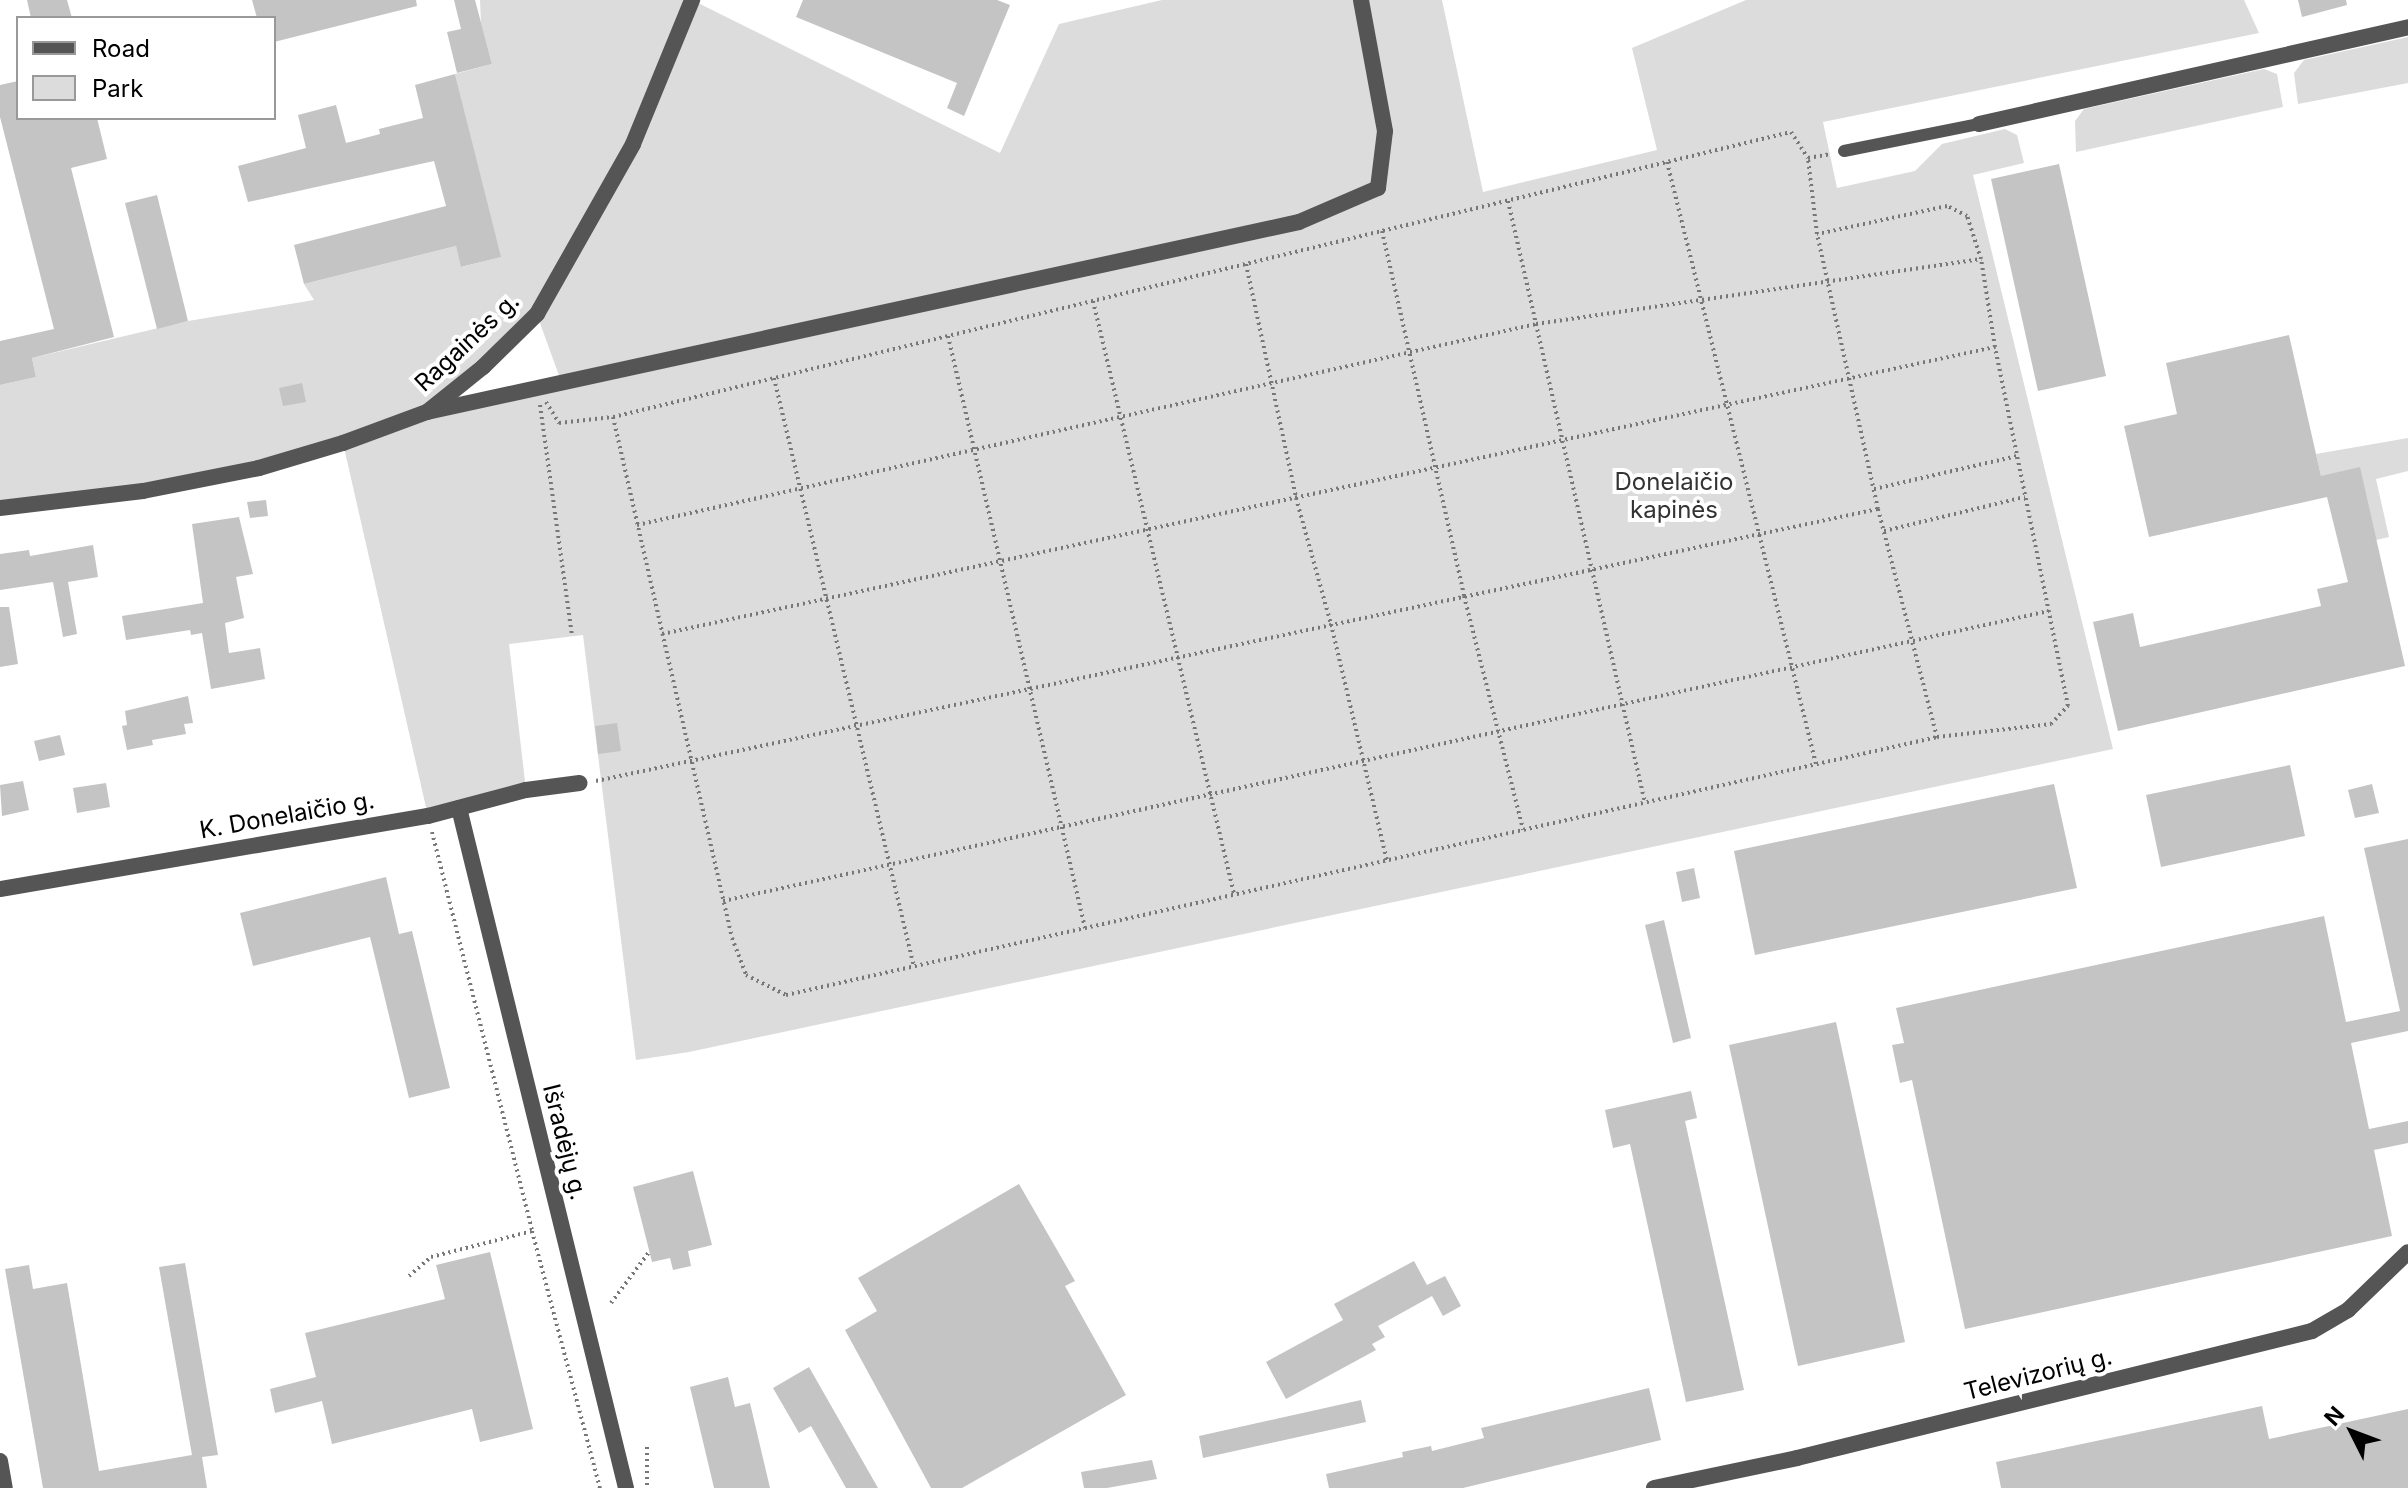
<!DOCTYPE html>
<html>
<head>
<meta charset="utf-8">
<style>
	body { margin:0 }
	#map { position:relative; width:2408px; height:1488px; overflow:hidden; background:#fff; font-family:Inter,sans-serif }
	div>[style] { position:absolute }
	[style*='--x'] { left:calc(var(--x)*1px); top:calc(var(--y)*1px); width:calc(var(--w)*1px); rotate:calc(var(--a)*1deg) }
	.green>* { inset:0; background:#dcdcdc }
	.building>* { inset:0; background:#c4c4c4 }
	.path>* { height:4px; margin-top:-2px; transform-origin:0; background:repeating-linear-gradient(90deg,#777 0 2px,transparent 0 6px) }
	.lane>* { height:12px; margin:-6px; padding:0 6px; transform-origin:6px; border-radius:6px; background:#555 }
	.street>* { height:16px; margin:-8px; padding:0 8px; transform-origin:8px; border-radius:8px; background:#555 }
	span { translate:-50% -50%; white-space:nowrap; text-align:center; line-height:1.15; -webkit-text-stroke:8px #fff; paint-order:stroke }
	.street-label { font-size:24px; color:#000 }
	.park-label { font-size:24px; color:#333 }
	.legend { position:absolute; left:16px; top:16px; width:260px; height:104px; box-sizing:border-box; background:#fff; border:2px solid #999; margin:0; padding:10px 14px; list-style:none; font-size:24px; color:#000 }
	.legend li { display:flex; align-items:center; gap:16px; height:40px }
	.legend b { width:40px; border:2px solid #999 }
	.north { position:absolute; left:2312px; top:1392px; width:80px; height:80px; -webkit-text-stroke:6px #fff; paint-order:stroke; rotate:312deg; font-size:22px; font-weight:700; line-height:32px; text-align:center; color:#000 }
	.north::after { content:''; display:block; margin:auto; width:28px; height:36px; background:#000; clip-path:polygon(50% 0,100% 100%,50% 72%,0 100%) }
</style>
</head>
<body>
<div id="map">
	<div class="green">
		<i style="clip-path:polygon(evenodd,480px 0,692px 0,1000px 153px,1059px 24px,1162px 0,1442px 0,1483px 192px,1657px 150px,1632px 48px,1746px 0,2244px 0,2259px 33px,1823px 122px,1837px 188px,1915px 171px,1942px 144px,2005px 129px,2017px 135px,2024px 163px,1973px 175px,2113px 749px,689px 1052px,636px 1060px,583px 635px,509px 644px,526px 790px,428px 816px,343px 443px,259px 468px,0 508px,0 385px,36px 377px,32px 358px,188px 321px,314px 300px,304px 284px,456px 246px,462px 267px,500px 257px,455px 74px,492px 64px,481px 23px,480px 0,537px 315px,561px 381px,429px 410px,537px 315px)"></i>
		<i style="clip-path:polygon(2408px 37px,2408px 83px,2298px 104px,2294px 73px,2304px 60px)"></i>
		<i style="clip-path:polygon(2264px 69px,2277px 74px,2283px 107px,2076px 152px,2075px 121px,2084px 109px)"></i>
		<i style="clip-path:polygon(2408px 438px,2408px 471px,2376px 479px,2389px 537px,2376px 540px,2321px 476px,2316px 454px)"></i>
	</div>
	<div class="building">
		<i style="clip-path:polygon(27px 0,67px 0,72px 18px,31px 18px)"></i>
		<i style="clip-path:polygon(252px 0,416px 0,417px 6px,274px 42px,274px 18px,257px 18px)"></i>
		<i style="clip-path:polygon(454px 0,475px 0,492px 64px,457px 73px,447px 32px,461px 29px)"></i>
		<i style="clip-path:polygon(803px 0,997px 0,1010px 5px,964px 116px,947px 108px,957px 83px,796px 17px)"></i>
		<i style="clip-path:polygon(2298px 0,2346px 0,2347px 5px,2302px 17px)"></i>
		<i style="clip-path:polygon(455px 74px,501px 257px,461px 267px,456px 246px,304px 284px,294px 245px,446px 206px,434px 161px,248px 202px,238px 166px,306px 148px,298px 115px,336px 105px,346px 143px,380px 134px,379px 129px,423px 118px,415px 85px)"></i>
		<i style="clip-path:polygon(18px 81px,18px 118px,97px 118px,107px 159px,71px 168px,114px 337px,32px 358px,36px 377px,0 385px,0 341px,54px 329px,0 117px,0 85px)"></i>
		<i style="clip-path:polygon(2059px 164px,2106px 376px,2038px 391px,1991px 179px)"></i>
		<i style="clip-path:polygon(157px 195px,188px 321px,157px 329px,125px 203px)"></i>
		<i style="clip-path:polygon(2289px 335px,2321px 476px,2360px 467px,2405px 666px,2118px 731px,2093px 622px,2133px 613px,2140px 647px,2321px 606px,2317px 589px,2348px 582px,2327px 497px,2149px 537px,2124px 426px,2177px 414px,2166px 363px)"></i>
		<i style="clip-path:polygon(302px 383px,306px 402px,283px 406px,279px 388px)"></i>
		<i style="clip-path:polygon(266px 500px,268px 516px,250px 518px,247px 502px)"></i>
		<i style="clip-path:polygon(239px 517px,253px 574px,236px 577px,244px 618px,225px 623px,229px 653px,260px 648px,265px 679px,211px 689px,202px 633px,191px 635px,190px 630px,126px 640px,122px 616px,203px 603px,192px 524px)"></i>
		<i style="clip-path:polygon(93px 545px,98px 577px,68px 582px,77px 634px,63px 637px,53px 582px,0 590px,0 554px,29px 550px,30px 556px)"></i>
		<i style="clip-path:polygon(0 607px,9px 607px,18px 664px,0 667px)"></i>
		<i style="clip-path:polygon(188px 696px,193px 723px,184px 724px,186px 734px,152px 740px,153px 745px,127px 750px,122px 726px,127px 725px,125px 711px)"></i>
		<i style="clip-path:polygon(617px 723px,621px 751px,598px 754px,595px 726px)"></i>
		<i style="clip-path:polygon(60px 735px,65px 755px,39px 761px,34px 741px)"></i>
		<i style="clip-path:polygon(2290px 765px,2305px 836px,2161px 867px,2146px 795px)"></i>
		<i style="clip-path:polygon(23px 781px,29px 810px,2px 816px,0 785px)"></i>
		<i style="clip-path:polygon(106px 783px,110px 807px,77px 813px,73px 788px)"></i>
		<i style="clip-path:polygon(2054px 784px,2077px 888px,1755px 955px,1734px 851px)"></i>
		<i style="clip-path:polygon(2372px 784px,2379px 813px,2355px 818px,2348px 790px)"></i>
		<i style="clip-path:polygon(2408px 839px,2408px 1031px,2351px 1043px,2369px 1129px,2408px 1121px,2408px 1143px,2374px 1150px,2392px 1236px,1965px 1329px,1912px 1080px,1900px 1083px,1892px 1045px,1904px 1043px,1896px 1008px,2324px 916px,2346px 1022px,2400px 1011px,2364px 848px)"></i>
		<i style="clip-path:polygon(1694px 868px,1700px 898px,1682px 902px,1676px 872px)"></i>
		<i style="clip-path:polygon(386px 877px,399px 934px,412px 931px,450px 1088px,409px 1098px,370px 937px,253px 966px,240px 913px)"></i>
		<i style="clip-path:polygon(1664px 920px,1691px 1038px,1673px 1043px,1645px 925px)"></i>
		<i style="clip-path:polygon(1836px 1022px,1905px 1342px,1798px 1366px,1729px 1045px)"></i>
		<i style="clip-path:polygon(1691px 1091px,1697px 1118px,1685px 1121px,1744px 1390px,1686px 1402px,1630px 1144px,1613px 1148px,1605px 1110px)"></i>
		<i style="clip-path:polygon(693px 1171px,712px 1245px,688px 1251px,691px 1266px,673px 1270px,670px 1258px,652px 1262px,633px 1187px)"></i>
		<i style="clip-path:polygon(1019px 1184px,1075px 1281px,1065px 1286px,1126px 1395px,962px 1488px,931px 1488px,845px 1330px,877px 1311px,858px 1278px)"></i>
		<i style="clip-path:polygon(490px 1252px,533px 1429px,480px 1442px,472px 1409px,332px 1444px,322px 1401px,275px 1413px,270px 1389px,316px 1377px,305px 1333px,445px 1299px,436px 1265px)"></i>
		<i style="clip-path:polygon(1414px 1261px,1427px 1285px,1445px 1276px,1461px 1306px,1443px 1316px,1432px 1296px,1378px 1326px,1385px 1337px,1372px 1344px,1376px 1350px,1286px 1399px,1266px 1362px,1343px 1320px,1334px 1304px)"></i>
		<i style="clip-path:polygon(185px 1263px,218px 1455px,202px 1457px,207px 1488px,43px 1488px,5px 1269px,29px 1265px,33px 1289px,67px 1283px,99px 1471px,192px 1455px,159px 1267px)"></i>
		<i style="clip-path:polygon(809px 1367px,878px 1488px,846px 1488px,811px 1426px,799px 1433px,773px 1388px)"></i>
		<i style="clip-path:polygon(728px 1377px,735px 1407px,750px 1403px,770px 1488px,714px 1488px,690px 1387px)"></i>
		<i style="clip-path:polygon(1649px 1388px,1661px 1440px,1463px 1488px,1329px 1488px,1326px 1474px,1403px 1457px,1402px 1452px,1431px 1446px,1432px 1451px,1484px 1438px,1481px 1428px)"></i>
		<i style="clip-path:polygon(1361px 1400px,1366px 1422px,1203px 1458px,1199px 1436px)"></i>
		<i style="clip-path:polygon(2262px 1406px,2269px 1439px,2408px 1409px,2408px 1488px,2001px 1488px,1996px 1462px)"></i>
		<i style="clip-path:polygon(1152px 1460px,1157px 1479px,1107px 1488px,1084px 1488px,1081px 1472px)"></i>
	</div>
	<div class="path">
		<i style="--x:1667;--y:162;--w:620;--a:76.1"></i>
		<i style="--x:1508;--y:201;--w:617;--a:77.18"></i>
		<i style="--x:1382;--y:231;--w:374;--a:77.3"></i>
		<i style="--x:1464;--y:596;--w:241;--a:75.8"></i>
		<i style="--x:1246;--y:264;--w:239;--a:77.9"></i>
		<i style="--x:1296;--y:498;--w:131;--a:74.5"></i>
		<i style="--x:1331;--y:624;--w:243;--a:76.7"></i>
		<i style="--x:1093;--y:301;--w:610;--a:76.62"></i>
		<i style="--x:948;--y:336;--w:608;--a:76.97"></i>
		<i style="--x:774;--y:378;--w:605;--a:76.63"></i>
		<i style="--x:546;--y:402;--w:25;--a:58"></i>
		<i style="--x:559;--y:423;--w:54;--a:-6.3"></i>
		<i style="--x:613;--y:417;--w:1212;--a:-13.6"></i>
		<i style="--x:1791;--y:132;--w:31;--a:57"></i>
		<i style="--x:540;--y:405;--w:234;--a:82.1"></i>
		<i style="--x:613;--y:417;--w:534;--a:77.13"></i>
		<i style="--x:732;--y:938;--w:40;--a:69"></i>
		<i style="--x:746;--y:975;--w:45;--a:26.6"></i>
		<i style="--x:786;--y:995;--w:1180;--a:-12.63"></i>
		<i style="--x:1937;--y:737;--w:115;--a:-6.5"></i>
		<i style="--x:2051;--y:724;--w:25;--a:-47"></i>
		<i style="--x:2068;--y:706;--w:366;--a:-101.5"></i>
		<i style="--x:1995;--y:347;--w:89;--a:-99"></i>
		<i style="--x:1981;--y:259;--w:45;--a:-108"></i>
		<i style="--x:1967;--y:216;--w:22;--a:-153"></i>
		<i style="--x:1947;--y:206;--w:133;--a:167.8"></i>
		<i style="--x:1874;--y:489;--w:147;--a:-13"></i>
		<i style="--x:1878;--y:509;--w:236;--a:75.5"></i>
		<i style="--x:637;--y:525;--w:921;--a:-12.6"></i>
		<i style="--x:1536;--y:324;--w:450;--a:-8.3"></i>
		<i style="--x:1884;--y:531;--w:145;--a:-13.6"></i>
		<i style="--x:662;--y:634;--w:1364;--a:-12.15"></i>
		<i style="--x:596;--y:781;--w:1311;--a:-11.98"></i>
		<i style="--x:1878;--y:509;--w:282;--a:-102.5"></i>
		<i style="--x:1817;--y:234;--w:77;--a:-96.8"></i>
		<i style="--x:1808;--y:158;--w:22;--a:-10"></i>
		<i style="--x:432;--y:832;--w:411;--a:75.9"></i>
		<i style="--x:532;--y:1231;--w:266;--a:75.2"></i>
		<i style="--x:723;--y:901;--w:1357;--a:-12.34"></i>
		<i style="--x:409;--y:1276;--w:29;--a:-41"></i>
		<i style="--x:431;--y:1257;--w:104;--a:-14.4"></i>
		<i style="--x:611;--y:1303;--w:64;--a:-53.3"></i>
		<i style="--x:647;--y:1447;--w:41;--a:90"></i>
	</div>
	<div class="lane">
		<i style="--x:1844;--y:151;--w:138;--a:-11.3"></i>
	</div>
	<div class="street">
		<i style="--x:1979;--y:124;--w:440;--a:-12.7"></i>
		<i style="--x:427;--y:412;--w:892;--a:-12.29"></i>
		<i style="--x:1299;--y:222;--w:86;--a:-23.3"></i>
		<i style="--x:1378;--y:188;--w:57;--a:-83"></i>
		<i style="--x:1385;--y:131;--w:133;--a:-100.4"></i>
		<i style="--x:0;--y:508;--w:144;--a:-6.8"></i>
		<i style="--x:143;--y:491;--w:118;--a:-11.2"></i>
		<i style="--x:259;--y:468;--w:88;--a:-16.6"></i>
		<i style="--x:343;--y:443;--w:90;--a:-20.3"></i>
		<i style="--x:427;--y:412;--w:72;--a:-38.8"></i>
		<i style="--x:483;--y:367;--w:76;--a:-44.5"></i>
		<i style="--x:537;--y:314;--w:195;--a:-60.5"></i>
		<i style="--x:633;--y:144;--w:156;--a:-67.7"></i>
		<i style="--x:459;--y:808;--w:700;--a:76.2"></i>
		<i style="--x:0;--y:889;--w:434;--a:-9.7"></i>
		<i style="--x:428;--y:816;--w:101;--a:-14.9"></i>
		<i style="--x:526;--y:790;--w:54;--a:-7.4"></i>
		<i style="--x:0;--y:1461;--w:27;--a:80"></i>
		<i style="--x:1654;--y:1488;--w:146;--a:-11.8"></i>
		<i style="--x:1797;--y:1458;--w:530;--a:-13.85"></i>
		<i style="--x:2312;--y:1331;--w:42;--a:-30.3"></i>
		<i style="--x:2348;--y:1310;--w:83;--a:-44"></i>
	</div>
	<div class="street-label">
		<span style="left:467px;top:342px;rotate:-43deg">Ragainės g.</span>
		<span style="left:287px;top:815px;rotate:-10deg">K. Donelaičio g.</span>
		<span style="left:565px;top:1142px;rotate:76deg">Išradėjų g.</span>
		<span style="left:2038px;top:1374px;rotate:-14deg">Televizorių g.</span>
	</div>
	<div class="park-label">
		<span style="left:1674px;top:496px">Donelaičio<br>kapinės</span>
	</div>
	<ul class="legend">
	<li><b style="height:10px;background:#555"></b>Road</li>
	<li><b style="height:22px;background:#dcdcdc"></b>Park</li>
	</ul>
	<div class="north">N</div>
</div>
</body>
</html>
